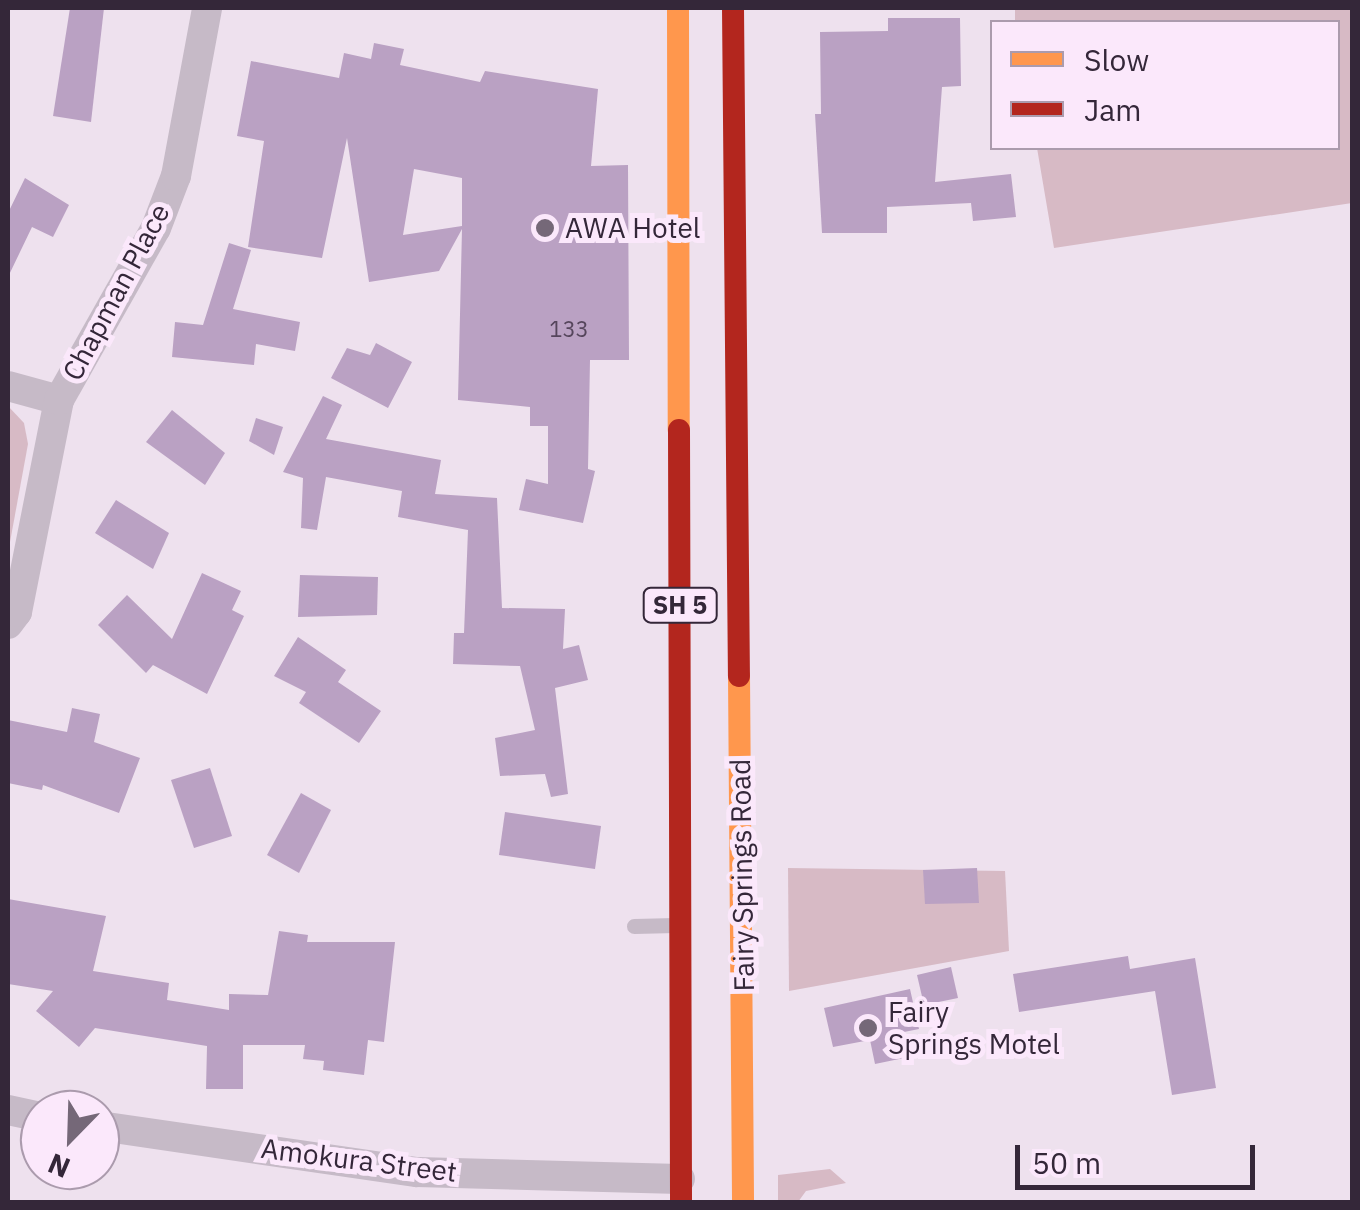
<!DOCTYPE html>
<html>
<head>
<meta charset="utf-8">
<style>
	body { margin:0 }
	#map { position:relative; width:1360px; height:1210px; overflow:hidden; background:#eee1ee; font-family:"IBM Plex Sans",sans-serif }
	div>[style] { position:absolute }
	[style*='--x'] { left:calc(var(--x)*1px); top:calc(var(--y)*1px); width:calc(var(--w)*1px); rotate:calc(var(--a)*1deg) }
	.green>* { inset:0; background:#d7bac5 }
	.building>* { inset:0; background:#baa1c3 }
	.lane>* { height:15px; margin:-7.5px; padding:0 7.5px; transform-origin:7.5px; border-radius:7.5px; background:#c6bac7 }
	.street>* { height:30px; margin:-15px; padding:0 15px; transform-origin:15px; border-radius:15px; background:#c6bac7 }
	.slow>* { height:22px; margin:-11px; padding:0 11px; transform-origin:11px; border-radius:11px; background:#ff974d }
	.jam>* { height:22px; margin:-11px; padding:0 11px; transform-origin:11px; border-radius:11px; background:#b3261e }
	.dots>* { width:28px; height:28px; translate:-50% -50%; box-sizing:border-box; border:5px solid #fbe8fb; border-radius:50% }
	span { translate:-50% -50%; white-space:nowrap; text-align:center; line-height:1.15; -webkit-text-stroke:10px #fbe8fb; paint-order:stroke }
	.number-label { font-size:22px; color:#56465c }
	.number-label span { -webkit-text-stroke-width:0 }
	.shield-label span { padding:2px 8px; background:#fbe8fb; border:2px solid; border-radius:8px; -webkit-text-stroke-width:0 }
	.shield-label { font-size:25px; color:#342739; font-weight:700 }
	.poi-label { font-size:28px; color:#342739 }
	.left { translate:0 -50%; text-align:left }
	.street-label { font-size:28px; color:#342739 }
	.frame { position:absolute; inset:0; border:10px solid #342739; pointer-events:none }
	.legend { position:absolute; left:990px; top:20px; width:350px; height:130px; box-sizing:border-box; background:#fbe8fb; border:2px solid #ab9bad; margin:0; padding:12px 18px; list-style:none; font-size:30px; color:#342739 }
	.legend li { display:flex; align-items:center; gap:20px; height:50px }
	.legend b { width:50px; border:2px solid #ab9bad }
	.north { position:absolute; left:20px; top:1090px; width:100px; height:100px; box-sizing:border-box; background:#fbe8fb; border:2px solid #ab9bad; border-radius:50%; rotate:203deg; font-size:28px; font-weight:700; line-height:40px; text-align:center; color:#342739 }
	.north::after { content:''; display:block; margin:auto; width:35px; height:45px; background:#756878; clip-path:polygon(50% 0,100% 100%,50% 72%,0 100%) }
	.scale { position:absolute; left:1015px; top:1145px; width:240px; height:45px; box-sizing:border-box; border:5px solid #342739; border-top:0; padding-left:12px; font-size:30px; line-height:35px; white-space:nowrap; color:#342739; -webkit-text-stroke:8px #fbe8fb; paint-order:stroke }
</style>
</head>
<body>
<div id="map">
	<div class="green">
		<i style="clip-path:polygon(1015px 8px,1352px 8px,1352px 203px,1054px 248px,1037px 148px,1338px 148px,1338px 22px,1015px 22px)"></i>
		<i style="clip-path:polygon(8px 406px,24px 423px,28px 444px,8px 553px)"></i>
		<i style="clip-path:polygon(788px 868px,1005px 871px,1009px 951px,789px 991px)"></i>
		<i style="clip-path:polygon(830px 1169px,846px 1183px,806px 1191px,798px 1202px,778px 1202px,778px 1175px)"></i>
	</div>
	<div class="building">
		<i style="clip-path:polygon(70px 8px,104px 8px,91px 122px,53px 116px)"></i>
		<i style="clip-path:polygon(888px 18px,960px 18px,961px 86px,942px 87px,935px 182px,1011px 174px,1016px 217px,973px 221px,971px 203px,887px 207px,887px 233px,822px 233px,815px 114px,821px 114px,820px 32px,888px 31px)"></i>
		<i style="clip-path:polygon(evenodd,374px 43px,404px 49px,400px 65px,480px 82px,485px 71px,598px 89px,591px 166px,628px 165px,629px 360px,590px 360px,588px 469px,595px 471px,583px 523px,519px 510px,526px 479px,548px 484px,548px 426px,530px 426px,530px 407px,458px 400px,462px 229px,439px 271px,369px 282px,347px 138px,322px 258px,248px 247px,264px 141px,237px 136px,251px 61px,339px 78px,344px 53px,371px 59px,374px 43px,414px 169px,462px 178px,462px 226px,403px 235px,414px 169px)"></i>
		<i style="clip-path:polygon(25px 178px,69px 205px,53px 237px,32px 227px,8px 277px,8px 213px)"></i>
		<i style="clip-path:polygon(229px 243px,251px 250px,233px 309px,300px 322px,295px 351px,256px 344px,254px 365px,172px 357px,175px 322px,203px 325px)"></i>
		<i style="clip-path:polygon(376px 343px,412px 362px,388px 408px,331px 378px,347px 348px,370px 355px)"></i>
		<i style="clip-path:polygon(323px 396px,342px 405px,326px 439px,441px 460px,435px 494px,497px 498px,502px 608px,565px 609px,563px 649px,579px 645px,588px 680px,555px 688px,568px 794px,551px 797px,545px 774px,500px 776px,495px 738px,535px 730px,520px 666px,453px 664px,454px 633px,464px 633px,468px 530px,398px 517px,402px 491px,326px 477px,317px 530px,301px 528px,303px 478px,283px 472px)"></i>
		<i style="clip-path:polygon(172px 410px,225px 453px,205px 485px,146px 442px)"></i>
		<i style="clip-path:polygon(256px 418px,283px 427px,274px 455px,249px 441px)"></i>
		<i style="clip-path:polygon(116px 500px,169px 533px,153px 569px,95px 533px)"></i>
		<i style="clip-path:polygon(202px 573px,241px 591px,232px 610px,244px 616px,207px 694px,153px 665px,146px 673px,98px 625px,127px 595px,172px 639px)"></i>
		<i style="clip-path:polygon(300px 575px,378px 577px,377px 615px,298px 617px)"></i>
		<i style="clip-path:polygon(298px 637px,346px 670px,338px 682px,381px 711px,359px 743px,299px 703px,306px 692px,274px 676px)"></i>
		<i style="clip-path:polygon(72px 708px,100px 714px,94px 742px,140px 758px,119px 813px,43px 785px,42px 790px,8px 783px,8px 720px,67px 732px)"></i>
		<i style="clip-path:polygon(210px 768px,232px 836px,194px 848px,171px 780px)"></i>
		<i style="clip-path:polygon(301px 793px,331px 810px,299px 873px,267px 855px)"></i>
		<i style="clip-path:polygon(505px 812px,601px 826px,595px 869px,499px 855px)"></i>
		<i style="clip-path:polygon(977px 868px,979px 903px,925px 904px,923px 870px)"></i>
		<i style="clip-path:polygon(8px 899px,106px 916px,93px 971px,169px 983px,167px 1000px,229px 1010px,229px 994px,268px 995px,279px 931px,308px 935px,307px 942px,395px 942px,384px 1042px,368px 1040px,364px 1075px,323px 1070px,324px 1061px,303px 1059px,305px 1045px,243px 1045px,243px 1089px,206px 1089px,207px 1046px,95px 1028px,79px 1047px,36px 1011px,53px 991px,8px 984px)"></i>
		<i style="clip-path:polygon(1128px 956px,1130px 969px,1195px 958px,1216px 1088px,1172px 1095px,1155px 991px,1019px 1012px,1013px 974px)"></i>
		<i style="clip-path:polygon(951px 967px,958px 998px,924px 1005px,917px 975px)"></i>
		<i style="clip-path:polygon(910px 989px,919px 1029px,899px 1033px,904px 1058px,875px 1064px,870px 1040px,833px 1047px,824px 1008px)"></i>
	</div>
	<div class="lane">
		<i style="--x:634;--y:926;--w:41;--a:-1.4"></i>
	</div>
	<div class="street">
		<i style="--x:8;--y:386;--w:53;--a:15.4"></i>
		<i style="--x:8;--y:624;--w:15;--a:-53"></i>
		<i style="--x:17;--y:612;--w:216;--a:-78.8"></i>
		<i style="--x:59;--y:400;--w:197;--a:-60.6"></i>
		<i style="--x:156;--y:228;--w:56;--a:-69"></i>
		<i style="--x:176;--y:176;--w:171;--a:-79.5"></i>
		<i style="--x:8;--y:1110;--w:33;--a:12"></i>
		<i style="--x:100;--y:1126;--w:320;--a:8.3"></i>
		<i style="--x:417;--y:1172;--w:263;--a:1.5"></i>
	</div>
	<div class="slow">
		<i style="--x:678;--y:8;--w:422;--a:89.9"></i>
		<i style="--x:739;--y:676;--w:526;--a:89.56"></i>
	</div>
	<div class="jam">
		<i style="--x:733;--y:8;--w:668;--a:89.49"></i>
		<i style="--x:679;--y:430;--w:772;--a:89.85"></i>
	</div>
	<div class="dots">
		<i style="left:545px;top:228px;background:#756878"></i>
		<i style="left:868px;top:1028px;background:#756878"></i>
	</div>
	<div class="number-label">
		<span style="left:569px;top:329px">133</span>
	</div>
	<div class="shield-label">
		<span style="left:680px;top:605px">SH 5</span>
	</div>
	<div class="poi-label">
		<span class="left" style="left:565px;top:228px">AWA Hotel</span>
		<span class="left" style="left:888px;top:1028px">Fairy<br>Springs Motel</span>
	</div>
	<div class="street-label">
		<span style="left:116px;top:292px;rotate:-62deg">Chapman Place</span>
		<span style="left:742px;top:875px;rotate:-91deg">Fairy Springs Road</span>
		<span style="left:359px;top:1160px;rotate:7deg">Amokura Street</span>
	</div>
	<div class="frame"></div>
	<ul class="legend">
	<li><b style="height:12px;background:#ff974d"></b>Slow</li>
	<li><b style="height:12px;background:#b3261e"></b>Jam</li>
	</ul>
	<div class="north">N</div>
	<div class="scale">50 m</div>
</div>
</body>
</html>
